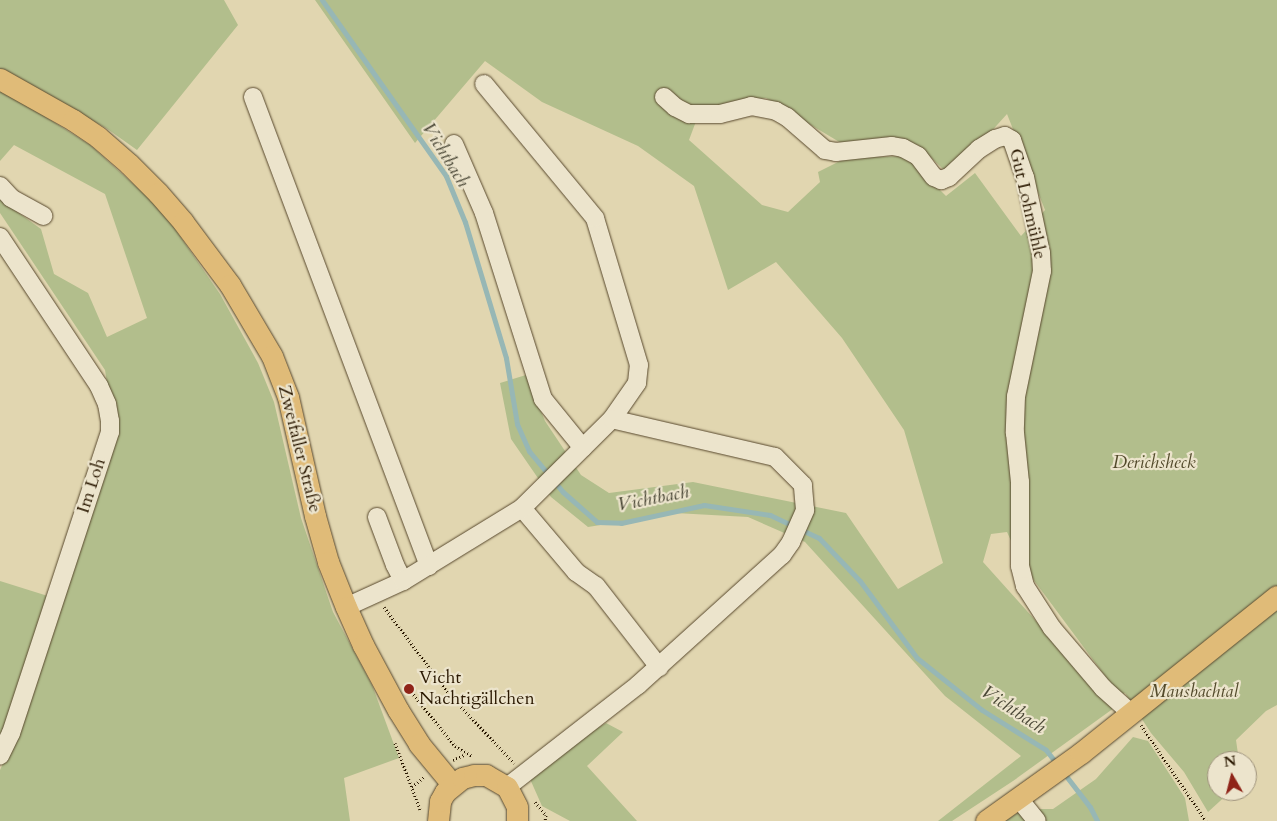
<!DOCTYPE html>
<html>
<head>
<meta charset="utf-8">
<style>
	body { margin:0 }
	#map { position:relative; width:1277px; height:821px; overflow:hidden; background:#e1d6b0; font-family:Cardo,serif }
	div>[style] { position:absolute }
	[style*='--x'] { left:calc(var(--x)*1px); top:calc(var(--y)*1px); width:calc(var(--w)*1px); rotate:calc(var(--a)*1deg) }
	.green>* { inset:0; background:#b2be8c }
	.stream>* { height:5px; margin:-2.5px; padding:0 2.5px; transform-origin:2.5px; border-radius:2.5px; background:#97b7b5 }
	.path>* { height:3px; margin-top:-1.5px; transform-origin:0; background:repeating-linear-gradient(90deg,#2a1801 0 1px,transparent 0 3.5px) }
	.roads { filter:drop-shadow(0 0 1px #58482d) drop-shadow(0 0 1px #58482d) }
	.minor>* { height:18px; margin:-9px; padding:0 9px; transform-origin:9px; border-radius:9px; background:#ece4cc }
	.major>* { height:21px; margin:-10.5px; padding:0 10.5px; transform-origin:10.5px; border-radius:10.5px; background:#e0bb78 }
	.dots>* { width:14px; height:14px; translate:-50% -50%; box-sizing:border-box; border:2px solid #ece4cc; border-radius:50% }
	span { translate:-50% -50%; white-space:nowrap; text-align:center; line-height:1.15; -webkit-text-stroke:4.5px #ece4cc; paint-order:stroke }
	.street-label { font-size:18px; color:#2a1801 }
	.park-label { font-size:18px; color:#534a2b; font-style:italic }
	.poi-label { font-size:18px; color:#2a1801 }
	.left { translate:0 -50%; text-align:left }
	.water-label { font-size:19px; color:#4b4837; font-style:italic }
	.north { position:absolute; left:1207px; top:751px; width:50px; height:50px; box-sizing:border-box; background:#ece4cc; border:1px solid #9e927b; border-radius:50%; rotate:352deg; font-size:14px; font-weight:700; line-height:20px; text-align:center; color:#2a1801 }
	.north::after { content:''; display:block; margin:auto; width:18px; height:22px; background:#8f2418; clip-path:polygon(50% 0,100% 100%,50% 72%,0 100%) }
</style>
</head>
<body>
<div id="map">
	<div class="green">
		<i style="clip-path:polygon(0 0,224px 0,238px 25px,137px 150px,106px 128px,0 70px)"></i>
		<i style="clip-path:polygon(evenodd,315px 0,1277px 0,1277px 705px,1266px 711px,1236px 740px,1239px 761px,1217px 761px,1217px 791px,1231px 791px,1208px 812px,1184px 772px,1151px 733px,1125px 693px,1120px 696px,1021px 563px,1007px 532px,991px 534px,983px 562px,1114px 708px,1013px 781px,952px 821px,938px 821px,1021px 756px,945px 696px,805px 542px,748px 517px,675px 513px,588px 527px,551px 497px,511px 439px,500px 383px,526px 375px,545px 421px,581px 475px,609px 493px,693px 482px,846px 513px,898px 589px,943px 563px,904px 430px,842px 338px,776px 262px,728px 290px,694px 186px,638px 146px,542px 102px,485px 61px,415px 143px,315px 0,766px 98px,841px 143px,884px 142px,918px 145px,943px 169px,953px 169px,970px 155px,1007px 114px,1045px 210px,1021px 236px,975px 173px,946px 196px,906px 156px,846px 158px,818px 172px,820px 182px,788px 212px,762px 205px,689px 140px,701px 108px,766px 98px)"></i>
		<i style="clip-path:polygon(0 88px,90px 145px,151px 200px,175px 229px,220px 294px,258px 363px,274px 402px,301px 518px,333px 612px,372px 685px,399px 758px,344px 778px,350px 821px,0 821px,0 770px,17px 733px,115px 433px,105px 370px,0 213px,0 194px,9px 206px,41px 229px,54px 274px,88px 293px,107px 337px,147px 318px,105px 194px,14px 145px,0 161px)"></i>
		<i style="clip-path:polygon(0 581px,51px 597px,0 742px)"></i>
		<i style="clip-path:polygon(606px 723px,623px 732px,587px 766px,637px 821px,570px 821px,542px 806px,530px 779px,569px 745px)"></i>
		<i style="clip-path:polygon(1133px 737px,1148px 741px,1185px 798px,1189px 821px,1005px 821px,1024px 809px,1053px 809px,1096px 779px)"></i>
	</div>
	<div class="stream">
		<i style="--x:322;--y:0;--w:215;--a:54.8"></i>
		<i style="--x:446;--y:176;--w:50;--a:67.6"></i>
		<i style="--x:465;--y:222;--w:142;--a:73.2"></i>
		<i style="--x:506;--y:358;--w:67;--a:80.5"></i>
		<i style="--x:517;--y:424;--w:30;--a:66"></i>
		<i style="--x:529;--y:451;--w:53;--a:50.3"></i>
		<i style="--x:563;--y:492;--w:45;--a:41.4"></i>
		<i style="--x:597;--y:522;--w:24;--a:2"></i>
		<i style="--x:621;--y:523;--w:85;--a:-12.2"></i>
		<i style="--x:704;--y:505;--w:67;--a:8.6"></i>
		<i style="--x:770;--y:515;--w:54;--a:25.1"></i>
		<i style="--x:819;--y:538;--w:59;--a:46.4"></i>
		<i style="--x:860;--y:581;--w:96;--a:53.5"></i>
		<i style="--x:917;--y:658;--w:83;--a:38.7"></i>
		<i style="--x:982;--y:710;--w:75;--a:32"></i>
		<i style="--x:1046;--y:750;--w:16;--a:52"></i>
		<i style="--x:1063;--y:772;--w:44;--a:52.4"></i>
		<i style="--x:1090;--y:807;--w:16;--a:63"></i>
	</div>
	<div class="path">
		<i style="--x:384;--y:607;--w:109;--a:53.2"></i>
		<i style="--x:449;--y:694;--w:95;--a:46.7"></i>
		<i style="--x:409;--y:689;--w:73;--a:51.1"></i>
		<i style="--x:455;--y:746;--w:20;--a:30"></i>
		<i style="--x:1141;--y:725;--w:116;--a:55.9"></i>
		<i style="--x:395;--y:743;--w:71;--a:69.3"></i>
		<i style="--x:453;--y:760;--w:14;--a:-25"></i>
		<i style="--x:412;--y:787;--w:17;--a:-40"></i>
		<i style="--x:535;--y:802;--w:17;--a:50"></i>
		<i style="--x:546;--y:815;--w:6;--a:99"></i>
	</div>
	<div class="roads">
		<div class="minor">
			<i style="--x:253;--y:97;--w:501;--a:69.43"></i>
			<i style="--x:664;--y:97;--w:15;--a:42"></i>
			<i style="--x:675;--y:107;--w:16;--a:27"></i>
			<i style="--x:689;--y:114;--w:31;--a:0"></i>
			<i style="--x:720;--y:114;--w:32;--a:-14"></i>
			<i style="--x:751;--y:106;--w:25;--a:11"></i>
			<i style="--x:776;--y:111;--w:13;--a:29"></i>
			<i style="--x:787;--y:117;--w:50;--a:41"></i>
			<i style="--x:825;--y:150;--w:11;--a:10"></i>
			<i style="--x:836;--y:152;--w:56;--a:-6.1"></i>
			<i style="--x:892;--y:146;--w:11;--a:10"></i>
			<i style="--x:903;--y:148;--w:17;--a:28"></i>
			<i style="--x:918;--y:156;--w:26;--a:53"></i>
			<i style="--x:934;--y:177;--w:8;--a:23"></i>
			<i style="--x:941;--y:180;--w:9;--a:-21"></i>
			<i style="--x:949;--y:177;--w:41;--a:-43"></i>
			<i style="--x:979;--y:149;--w:19;--a:-32"></i>
			<i style="--x:995;--y:139;--w:10;--a:-17"></i>
			<i style="--x:1005;--y:136;--w:8;--a:30"></i>
			<i style="--x:1012;--y:140;--w:39;--a:71"></i>
			<i style="--x:1025;--y:177;--w:78;--a:78.1"></i>
			<i style="--x:1041;--y:253;--w:18;--a:87"></i>
			<i style="--x:1042;--y:271;--w:128;--a:101.7"></i>
			<i style="--x:1016;--y:396;--w:37;--a:92"></i>
			<i style="--x:1015;--y:433;--w:49;--a:84.2"></i>
			<i style="--x:1020;--y:482;--w:84;--a:90"></i>
			<i style="--x:1020;--y:566;--w:21;--a:76"></i>
			<i style="--x:1025;--y:586;--w:50;--a:57.3"></i>
			<i style="--x:1052;--y:628;--w:79;--a:49.6"></i>
			<i style="--x:1103;--y:688;--w:38;--a:42"></i>
			<i style="--x:454;--y:144;--w:75;--a:66.5"></i>
			<i style="--x:484;--y:213;--w:195;--a:72.4"></i>
			<i style="--x:543;--y:399;--w:63;--a:50.8"></i>
			<i style="--x:0;--y:186;--w:16;--a:47"></i>
			<i style="--x:11;--y:198;--w:37;--a:29"></i>
			<i style="--x:0;--y:237;--w:179;--a:56.4"></i>
			<i style="--x:99;--y:386;--w:20;--a:66"></i>
			<i style="--x:107;--y:404;--w:17;--a:80"></i>
			<i style="--x:110;--y:421;--w:11;--a:90"></i>
			<i style="--x:110;--y:432;--w:317;--a:108.2"></i>
			<i style="--x:11;--y:733;--w:25;--a:116"></i>
			<i style="--x:522;--y:508;--w:84;--a:49.8"></i>
			<i style="--x:576;--y:572;--w:24;--a:35"></i>
			<i style="--x:596;--y:586;--w:103;--a:52.1"></i>
			<i style="--x:377;--y:517;--w:51;--a:69.4"></i>
			<i style="--x:395;--y:565;--w:18;--a:63"></i>
			<i style="--x:346;--y:607;--w:63;--a:-24.5"></i>
			<i style="--x:403;--y:581;--w:140;--a:-31.5"></i>
			<i style="--x:522;--y:508;--w:127;--a:-44.7"></i>
			<i style="--x:612;--y:419;--w:44;--a:-55.2"></i>
			<i style="--x:637;--y:383;--w:18;--a:-84"></i>
			<i style="--x:639;--y:365;--w:153;--a:-106.7"></i>
			<i style="--x:595;--y:218;--w:174;--a:-129.6"></i>
			<i style="--x:507;--y:787;--w:166;--a:-37.9"></i>
			<i style="--x:638;--y:685;--w:194;--a:-42.1"></i>
			<i style="--x:782;--y:555;--w:16;--a:-55"></i>
			<i style="--x:791;--y:542;--w:35;--a:-66"></i>
			<i style="--x:805;--y:510;--w:25;--a:-95"></i>
			<i style="--x:803;--y:485;--w:40;--a:-135"></i>
			<i style="--x:775;--y:457;--w:167;--a:-166.9"></i>
			<i style="--x:1019;--y:799;--w:28;--a:51"></i>
		</div>
		<div class="major">
			<i style="--x:0;--y:79;--w:84;--a:29.3"></i>
			<i style="--x:73;--y:120;--w:30;--a:34"></i>
			<i style="--x:98;--y:137;--w:41;--a:41.1"></i>
			<i style="--x:129;--y:164;--w:41;--a:45"></i>
			<i style="--x:158;--y:193;--w:38;--a:49"></i>
			<i style="--x:183;--y:222;--w:79;--a:53.3"></i>
			<i style="--x:230;--y:285;--w:82;--a:59.4"></i>
			<i style="--x:272;--y:356;--w:44;--a:68.7"></i>
			<i style="--x:288;--y:397;--w:122;--a:77.2"></i>
			<i style="--x:315;--y:516;--w:48;--a:74.2"></i>
			<i style="--x:328;--y:562;--w:48;--a:68.2"></i>
			<i style="--x:346;--y:607;--w:42;--a:65.9"></i>
			<i style="--x:363;--y:645;--w:74;--a:61.7"></i>
			<i style="--x:398;--y:710;--w:40;--a:58"></i>
			<i style="--x:419;--y:744;--w:52;--a:50.5"></i>
			<i style="--x:438;--y:821;--w:20;--a:-84"></i>
			<i style="--x:440;--y:801;--w:10;--a:-61"></i>
			<i style="--x:445;--y:792;--w:22;--a:-39"></i>
			<i style="--x:462;--y:778;--w:12;--a:-14"></i>
			<i style="--x:474;--y:775;--w:12;--a:0"></i>
			<i style="--x:486;--y:775;--w:24;--a:30"></i>
			<i style="--x:507;--y:787;--w:22;--a:63"></i>
			<i style="--x:517;--y:807;--w:14;--a:90"></i>
			<i style="--x:986;--y:821;--w:117;--a:-35.6"></i>
			<i style="--x:1081;--y:753;--w:251;--a:-38.7"></i>
		</div>
	</div>
	<div class="dots">
		<i style="left:409px;top:689px;background:#8f2418"></i>
	</div>
	<div class="street-label">
		<span style="left:1027px;top:204px;rotate:77deg">Gut Lohmühle</span>
		<span style="left:299px;top:449px;rotate:76deg">Zweifaller Straße</span>
		<span style="left:92px;top:486px;rotate:-72deg">Im Loh</span>
	</div>
	<div class="park-label">
		<span style="left:1154px;top:463px">Derichsheck</span>
		<span style="left:1194px;top:692px">Mausbachtal</span>
	</div>
	<div class="poi-label">
		<span class="left" style="left:419px;top:689px">Vicht<br>Nachtigällchen</span>
	</div>
	<div class="water-label">
		<span style="left:445px;top:155px;rotate:58deg">Vichtbach</span>
		<span style="left:653px;top:499px;rotate:-11deg">Vichtbach</span>
		<span style="left:1013px;top:710px;rotate:33deg">Vichtbach</span>
	</div>
	<div class="north">N</div>
</div>
</body>
</html>
